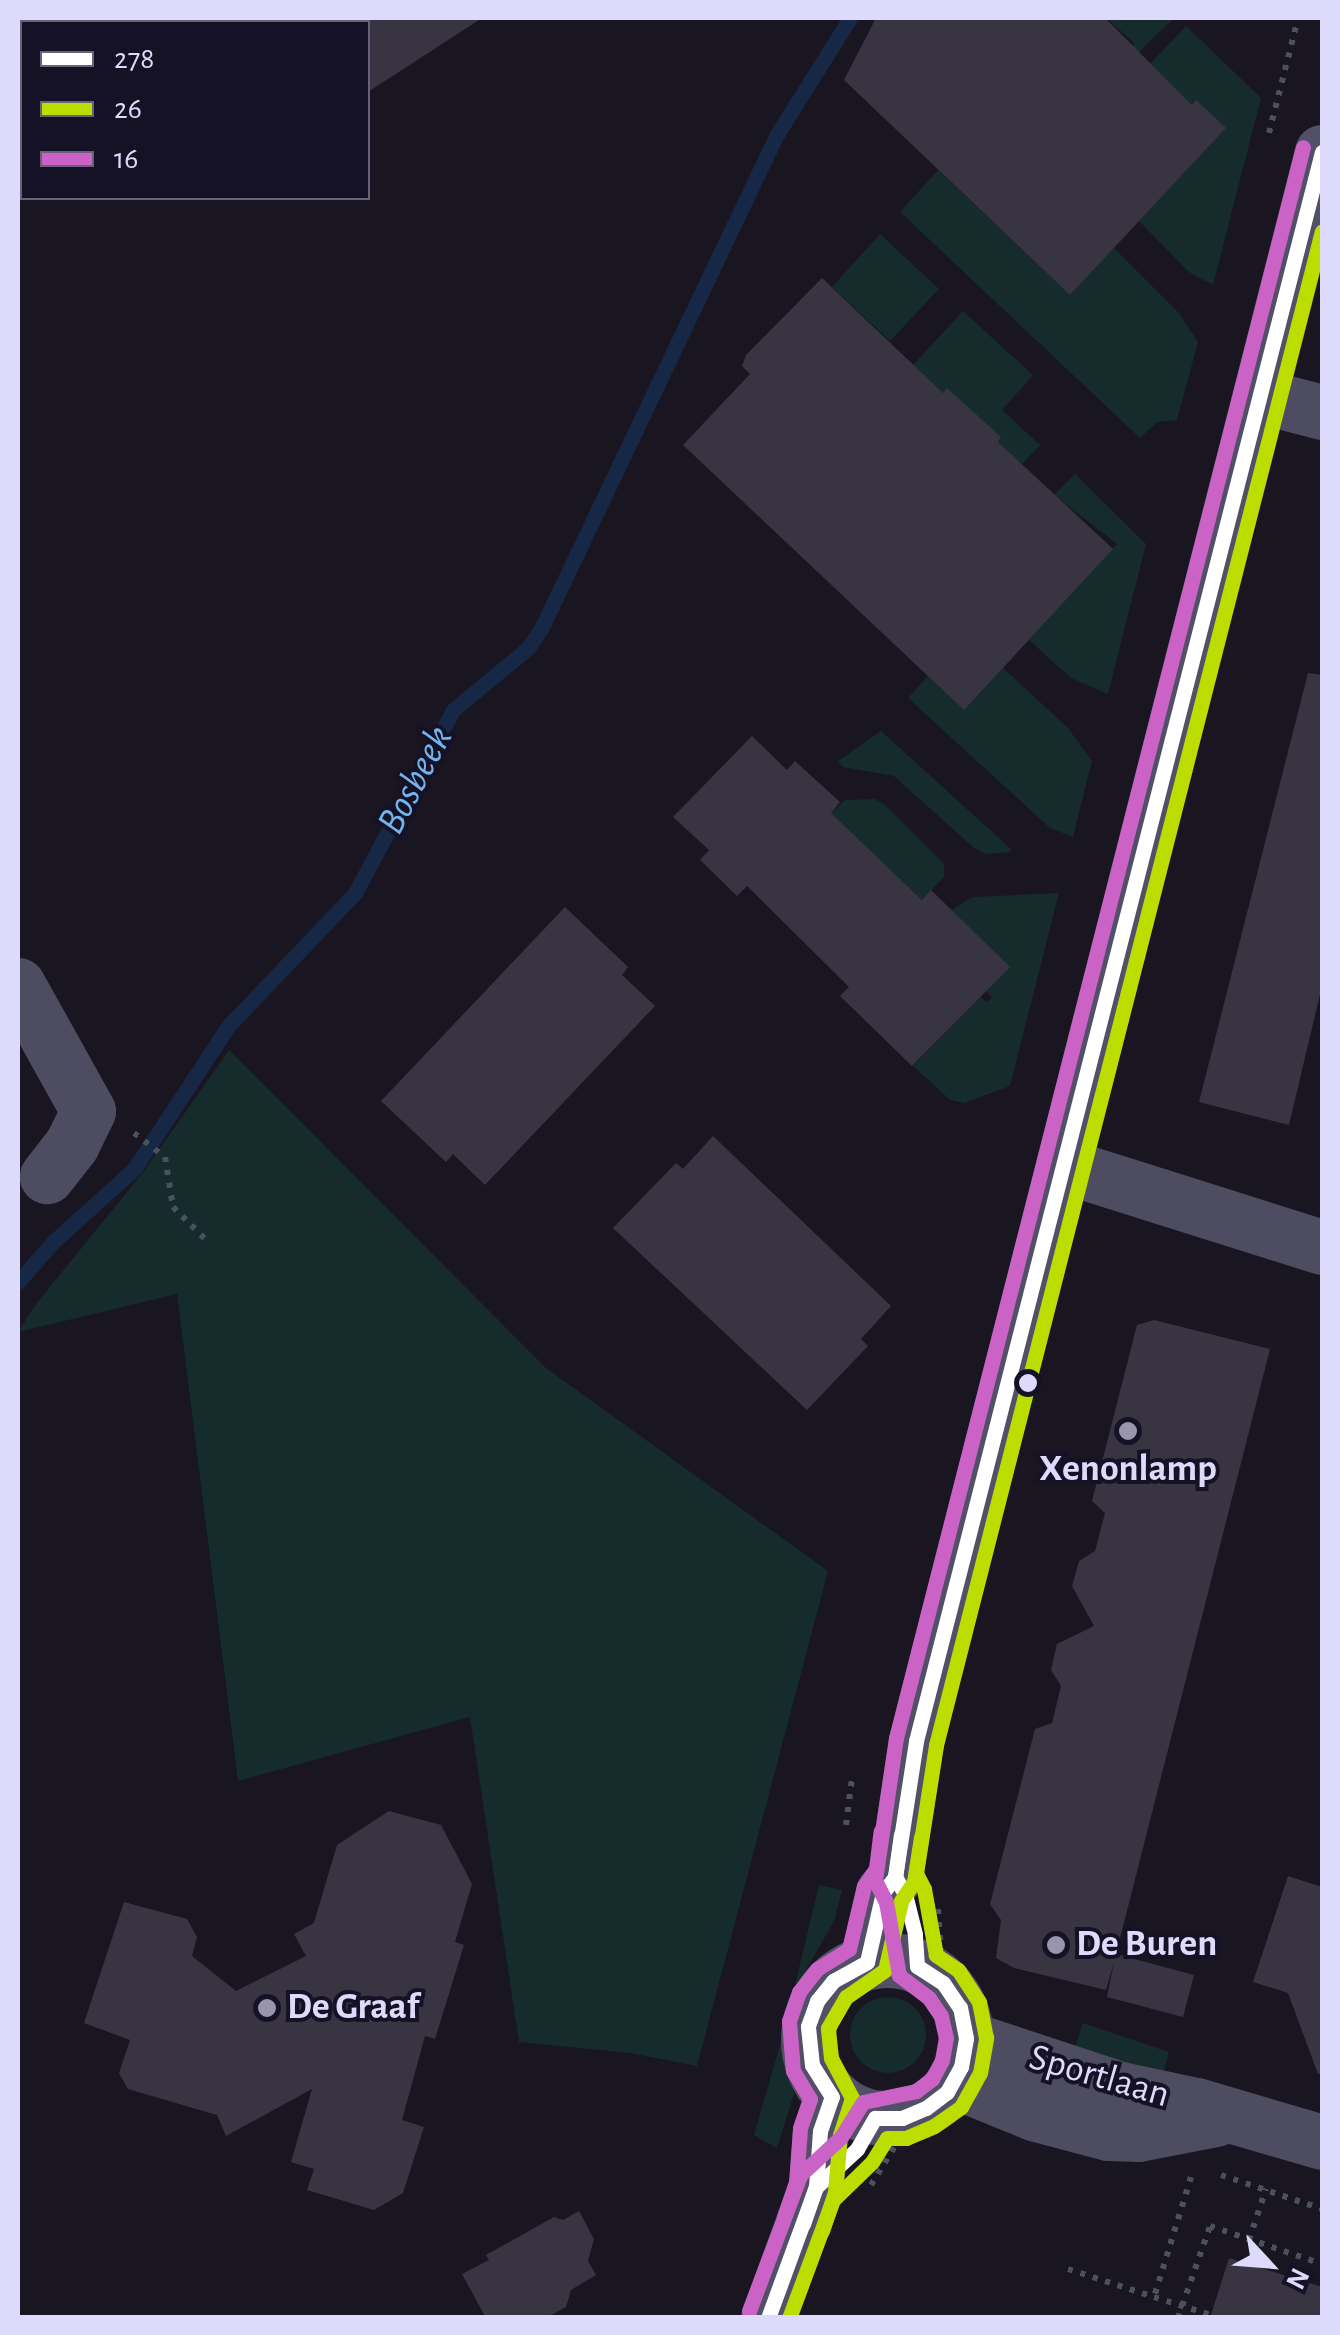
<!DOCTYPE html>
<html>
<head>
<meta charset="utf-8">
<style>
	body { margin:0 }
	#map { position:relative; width:1340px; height:2335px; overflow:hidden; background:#191621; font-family:"Alegreya Sans",sans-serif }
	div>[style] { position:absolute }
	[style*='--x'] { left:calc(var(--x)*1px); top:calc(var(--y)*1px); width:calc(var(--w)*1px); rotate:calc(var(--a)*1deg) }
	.green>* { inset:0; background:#162b2b }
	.round { border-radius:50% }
	.stream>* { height:15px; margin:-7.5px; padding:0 7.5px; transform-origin:7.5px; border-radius:7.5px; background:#172846 }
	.building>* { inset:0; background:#383442 }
	.path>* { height:6px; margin-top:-3px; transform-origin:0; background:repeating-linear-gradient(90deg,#49525e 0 5px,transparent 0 13px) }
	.minor>* { height:55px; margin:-27.5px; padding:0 27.5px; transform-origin:27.5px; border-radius:27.5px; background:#4e4c60 }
	.secondary>* { height:55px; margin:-27.5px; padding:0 27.5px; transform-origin:27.5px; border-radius:27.5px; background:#525066 }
	.secondary>.ring { margin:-27.5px; padding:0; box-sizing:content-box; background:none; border:55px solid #525066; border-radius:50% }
	.bus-1>* { height:15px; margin:-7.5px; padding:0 7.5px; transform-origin:7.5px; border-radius:7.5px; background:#fff }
	.bus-2>* { height:15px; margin:-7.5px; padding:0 7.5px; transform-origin:7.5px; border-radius:7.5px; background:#bd0 }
	.bus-3>* { height:15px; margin:-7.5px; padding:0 7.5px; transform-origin:7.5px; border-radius:7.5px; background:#cb63c6 }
	.dots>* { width:28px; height:28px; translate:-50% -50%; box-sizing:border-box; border:5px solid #161225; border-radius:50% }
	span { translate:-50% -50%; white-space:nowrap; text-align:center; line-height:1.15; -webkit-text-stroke:8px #161225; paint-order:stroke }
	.poi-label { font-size:38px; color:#dedafb; font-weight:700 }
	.left { translate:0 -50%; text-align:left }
	.street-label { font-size:38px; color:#dedafb }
	.water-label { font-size:40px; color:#74b4ee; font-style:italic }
	.frame { position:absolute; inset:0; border:20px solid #dedafb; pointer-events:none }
	.legend { position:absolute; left:20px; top:20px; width:350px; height:180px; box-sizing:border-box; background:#161225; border:2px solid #66627b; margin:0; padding:12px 18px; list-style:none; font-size:30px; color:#dedafb }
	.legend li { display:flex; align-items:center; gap:20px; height:50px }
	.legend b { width:50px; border:2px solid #66627b }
	.north { position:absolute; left:1220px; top:2215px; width:100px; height:100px; -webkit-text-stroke:8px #161225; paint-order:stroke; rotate:116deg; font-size:28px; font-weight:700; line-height:40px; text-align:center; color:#dedafb }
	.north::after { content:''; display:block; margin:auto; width:35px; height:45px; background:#dedafb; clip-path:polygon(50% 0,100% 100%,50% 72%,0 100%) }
</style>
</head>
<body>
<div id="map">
	<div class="green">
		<i style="clip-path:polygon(1099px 18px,1174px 18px,1138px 53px,1132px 47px,1134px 43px,1106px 18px)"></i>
		<i style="clip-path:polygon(1186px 26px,1261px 98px,1213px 285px,1189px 272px,1139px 221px,1225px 129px,1197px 101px,1192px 105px,1150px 64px)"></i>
		<i style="clip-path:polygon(938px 170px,1070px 295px,1114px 248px,1178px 312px,1198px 342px,1177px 420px,1157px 422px,1140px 438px,900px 212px)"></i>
		<i style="clip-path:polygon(880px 234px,939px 289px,890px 341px,832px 287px)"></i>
		<i style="clip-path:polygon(963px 311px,1033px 375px,1002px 410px,1040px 445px,1022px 464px,997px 442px,1000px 437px,948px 389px,943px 393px,913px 365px)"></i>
		<i style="clip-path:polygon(1075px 474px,1146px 544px,1108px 694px,1071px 678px,1029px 640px,1117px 544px,1054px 495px)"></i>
		<i style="clip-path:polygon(1003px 668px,1068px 728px,1092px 761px,1073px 837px,1050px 828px,908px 698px,928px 676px,964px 710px)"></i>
		<i style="clip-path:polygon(881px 731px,1011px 849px,1010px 852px,986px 854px,974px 848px,894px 776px,843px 767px,838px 761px)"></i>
		<i style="clip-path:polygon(845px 800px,875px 799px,884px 804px,944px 864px,944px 877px,922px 900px,831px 813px)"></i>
		<i style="clip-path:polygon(1059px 893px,1010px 1086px,964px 1103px,950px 1100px,913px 1066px,980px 997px,987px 1002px,992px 997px,986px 991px,1009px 967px,951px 910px,973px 897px)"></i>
		<i style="clip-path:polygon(229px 1050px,546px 1368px,828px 1571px,697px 2066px,630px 2053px,519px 2042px,470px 1717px,238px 1781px,177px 1294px,18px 1332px,36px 1304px,144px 1171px)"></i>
		<i style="clip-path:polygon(819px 1885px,842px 1890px,834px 1921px,793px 1993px)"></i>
		<i class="round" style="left:850px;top:1997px;width:76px;height:76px"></i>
		<i style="clip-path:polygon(1083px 2023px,1169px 2052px,1163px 2074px,1073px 2054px)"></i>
		<i style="clip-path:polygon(782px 2038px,794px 2094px,777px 2148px,754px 2135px)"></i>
	</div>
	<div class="stream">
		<i style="--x:18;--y:1282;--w:52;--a:-48.9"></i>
		<i style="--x:52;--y:1243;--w:110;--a:-42.1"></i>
		<i style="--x:134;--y:1169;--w:173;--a:-56.6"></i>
		<i style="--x:229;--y:1025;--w:182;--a:-46.3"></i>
		<i style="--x:355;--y:893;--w:208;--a:-61.8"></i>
		<i style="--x:453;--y:710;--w:97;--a:-39.6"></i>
		<i style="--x:528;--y:648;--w:23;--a:-56"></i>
		<i style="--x:541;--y:629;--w:546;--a:-64.51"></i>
		<i style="--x:776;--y:136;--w:139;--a:-57.9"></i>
	</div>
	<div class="building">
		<i style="clip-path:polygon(368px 18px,482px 18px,368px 92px)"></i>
		<i style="clip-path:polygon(876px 18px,1105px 18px,1192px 105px,1196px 100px,1226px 128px,1070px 295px,844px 80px)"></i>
		<i style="clip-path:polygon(822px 278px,943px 393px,947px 388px,1001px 437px,998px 442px,1113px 549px,964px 710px,683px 445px,750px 374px,742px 366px,746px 355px)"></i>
		<i style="clip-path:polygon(1308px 673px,1322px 675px,1322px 986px,1289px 1125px,1199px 1102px)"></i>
		<i style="clip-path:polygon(752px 736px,787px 770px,795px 761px,840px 802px,831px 813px,922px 900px,931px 890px,1010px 967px,912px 1066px,840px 996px,849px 987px,747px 886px,737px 896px,700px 860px,709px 850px,673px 817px)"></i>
		<i style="clip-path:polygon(565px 907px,628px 967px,622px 975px,655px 1006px,485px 1185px,453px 1154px,446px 1162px,381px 1101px)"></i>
		<i style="clip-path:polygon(713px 1136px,891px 1306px,861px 1339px,868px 1346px,807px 1410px,613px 1228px,676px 1163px,683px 1169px)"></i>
		<i style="clip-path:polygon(1154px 1320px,1270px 1349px,1116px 1954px,1194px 1975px,1183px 2017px,1107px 1997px,1114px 1962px,1106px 1990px,1014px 1968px,996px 1958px,1001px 1920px,990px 1904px,1035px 1729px,1052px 1723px,1061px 1686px,1051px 1670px,1057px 1644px,1094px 1626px,1072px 1586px,1079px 1561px,1095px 1551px,1105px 1513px,1092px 1501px,1137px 1325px)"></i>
		<i style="clip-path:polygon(389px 1811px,441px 1825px,472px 1884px,455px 1942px,464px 1945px,435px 2039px,425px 2036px,402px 2120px,424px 2127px,403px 2193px,374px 2210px,307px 2190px,314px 2169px,291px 2162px,312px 2089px,226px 2136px,217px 2115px,128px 2089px,119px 2073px,130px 2040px,84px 2023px,124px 1902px,187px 1919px,197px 1937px,192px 1956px,236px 1991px,306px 1956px,294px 1934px,314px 1923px,337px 1845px)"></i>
		<i style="clip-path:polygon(1288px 1876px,1322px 1887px,1322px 2074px,1318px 2074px,1288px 1993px,1253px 1982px)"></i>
		<i style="clip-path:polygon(579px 2211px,594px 2239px,588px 2261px,596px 2275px,571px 2290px,566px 2307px,546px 2318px,486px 2318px,462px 2274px,489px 2260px,486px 2255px,554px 2217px,563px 2220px)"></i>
		<i style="clip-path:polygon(1229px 2258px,1322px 2287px,1322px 2318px,1210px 2318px)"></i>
	</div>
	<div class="path">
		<i style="--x:1269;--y:133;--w:119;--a:-75.8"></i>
		<i style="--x:134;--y:1133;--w:39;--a:38"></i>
		<i style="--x:165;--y:1157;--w:51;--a:80.9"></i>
		<i style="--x:173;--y:1207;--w:44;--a:45"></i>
		<i style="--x:846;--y:1825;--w:47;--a:-82.7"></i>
		<i style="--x:938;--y:1909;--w:74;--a:86.1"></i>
		<i style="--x:1221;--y:2175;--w:107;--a:18.6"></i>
		<i style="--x:1191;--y:2177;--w:126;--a:107.1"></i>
		<i style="--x:1154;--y:2297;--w:60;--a:17.5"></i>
		<i style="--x:871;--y:2185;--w:82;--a:-58.4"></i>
		<i style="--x:1249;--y:2240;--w:54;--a:-71.6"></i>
		<i style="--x:1068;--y:2269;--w:90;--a:18"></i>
		<i style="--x:1178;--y:2318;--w:97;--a:-70.8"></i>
		<i style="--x:1210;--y:2226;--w:118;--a:18.7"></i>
	</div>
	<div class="minor">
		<i style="--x:1261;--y:396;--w:63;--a:14.7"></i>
		<i style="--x:18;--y:985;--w:144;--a:60.9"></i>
		<i style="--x:88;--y:1111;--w:37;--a:116"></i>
		<i style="--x:72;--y:1144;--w:41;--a:128"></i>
		<i style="--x:1065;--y:1166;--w:269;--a:17.5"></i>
		<i style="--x:966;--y:2038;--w:162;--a:18.3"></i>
		<i style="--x:1120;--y:2089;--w:78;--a:11.9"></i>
		<i style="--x:1196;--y:2105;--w:131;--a:16.4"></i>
		<i style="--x:955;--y:2081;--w:87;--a:22.2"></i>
		<i style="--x:1036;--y:2114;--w:74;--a:14.8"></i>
		<i style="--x:1108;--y:2133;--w:30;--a:2"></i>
		<i style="--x:1138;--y:2134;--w:79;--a:-10.9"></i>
	</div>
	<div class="secondary">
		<i class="ring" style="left:808px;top:1960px;width:103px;height:103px"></i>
		<i style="--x:867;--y:1962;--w:72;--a:-77.1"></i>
		<i style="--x:883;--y:1892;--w:19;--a:-51"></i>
		<i style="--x:895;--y:1877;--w:138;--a:-81.2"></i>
		<i style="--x:916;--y:1741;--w:1640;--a:-75.67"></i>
		<i style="--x:768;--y:2318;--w:140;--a:-69.9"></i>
		<i style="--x:816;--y:2187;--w:56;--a:-85.9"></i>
		<i style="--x:820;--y:2131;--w:36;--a:-71"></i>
	</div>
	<div class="bus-1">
		<i style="--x:803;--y:2224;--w:39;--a:-71"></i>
		<i style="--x:816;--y:2187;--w:56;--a:-85.9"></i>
		<i style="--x:820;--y:2131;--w:36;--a:-71"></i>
		<i style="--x:832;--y:2097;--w:38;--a:-122"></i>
		<i style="--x:812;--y:2065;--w:39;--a:-96"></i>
		<i style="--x:808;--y:2026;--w:27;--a:-70"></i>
		<i style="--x:817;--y:2001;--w:26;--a:-51"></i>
		<i style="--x:833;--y:1981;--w:39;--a:-29"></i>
		<i style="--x:867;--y:1962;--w:72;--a:-77.1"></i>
		<i style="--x:883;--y:1892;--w:19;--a:-51"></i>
		<i style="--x:895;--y:1877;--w:43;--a:-82.1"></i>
		<i style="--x:768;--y:2318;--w:140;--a:-69.9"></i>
		<i style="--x:816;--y:2187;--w:56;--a:-42.8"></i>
		<i style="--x:857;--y:2149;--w:36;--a:-60"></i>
		<i style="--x:875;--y:2118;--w:27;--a:0"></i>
		<i style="--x:902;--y:2118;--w:26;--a:-23"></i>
		<i style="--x:926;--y:2108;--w:26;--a:-37"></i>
		<i style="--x:947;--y:2092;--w:29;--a:-61"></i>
		<i style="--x:961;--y:2067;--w:29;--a:-80"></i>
		<i style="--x:966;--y:2038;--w:31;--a:-101"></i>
		<i style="--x:960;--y:2008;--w:30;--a:-124"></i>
		<i style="--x:943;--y:1983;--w:31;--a:-147"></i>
		<i style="--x:917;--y:1966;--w:32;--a:-94"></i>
		<i style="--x:915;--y:1934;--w:41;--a:-104"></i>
		<i style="--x:905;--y:1894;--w:20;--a:-120"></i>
		<i style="--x:895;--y:1877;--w:138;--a:-81.2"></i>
		<i style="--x:916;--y:1741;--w:1640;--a:-75.67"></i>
	</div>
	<div class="bus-2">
		<i style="--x:822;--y:2231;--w:41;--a:-71.6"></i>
		<i style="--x:835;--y:2192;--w:57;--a:-85"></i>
		<i style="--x:840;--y:2135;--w:39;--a:-72"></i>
		<i style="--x:852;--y:2098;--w:45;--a:-117.7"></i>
		<i style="--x:831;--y:2058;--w:30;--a:-96"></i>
		<i style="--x:828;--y:2028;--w:36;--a:-60"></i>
		<i style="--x:846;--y:1997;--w:47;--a:-34.7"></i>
		<i style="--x:885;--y:1970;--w:71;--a:-76.9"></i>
		<i style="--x:901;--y:1901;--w:23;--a:-56"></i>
		<i style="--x:914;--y:1882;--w:46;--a:-81.2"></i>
		<i style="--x:789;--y:2318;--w:126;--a:-69.6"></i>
		<i style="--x:833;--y:2200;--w:54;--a:-44.3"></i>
		<i style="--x:872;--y:2162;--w:28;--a:-58"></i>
		<i style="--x:887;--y:2138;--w:19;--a:0"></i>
		<i style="--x:906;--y:2138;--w:30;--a:-23"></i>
		<i style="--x:934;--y:2126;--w:33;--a:-35"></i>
		<i style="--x:961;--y:2107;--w:39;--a:-61"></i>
		<i style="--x:980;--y:2073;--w:36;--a:-80"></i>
		<i style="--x:986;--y:2038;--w:37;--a:-101"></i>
		<i style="--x:979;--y:2002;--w:38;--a:-123"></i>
		<i style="--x:958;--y:1970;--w:27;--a:-146"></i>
		<i style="--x:936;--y:1955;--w:67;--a:-100.3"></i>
		<i style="--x:924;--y:1889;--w:18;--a:-117"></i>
		<i style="--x:916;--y:1873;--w:130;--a:-81.1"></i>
		<i style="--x:936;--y:1745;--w:1562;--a:-75.7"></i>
	</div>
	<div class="bus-3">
		<i style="--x:784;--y:2217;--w:36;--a:-71"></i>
		<i style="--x:796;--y:2183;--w:55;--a:-85.8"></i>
		<i style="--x:800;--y:2128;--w:31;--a:-71"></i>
		<i style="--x:810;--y:2099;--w:33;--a:-121"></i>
		<i style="--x:793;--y:2071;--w:50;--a:-94.6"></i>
		<i style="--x:789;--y:2021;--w:31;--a:-71"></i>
		<i style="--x:799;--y:1992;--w:29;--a:-52"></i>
		<i style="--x:817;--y:1969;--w:38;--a:-32"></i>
		<i style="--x:849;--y:1949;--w:65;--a:-76.6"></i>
		<i style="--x:864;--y:1886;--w:21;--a:-55"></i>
		<i style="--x:876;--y:1869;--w:38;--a:-83"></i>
		<i style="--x:749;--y:2311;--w:145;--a:-69.4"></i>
		<i style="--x:800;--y:2175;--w:56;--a:-42.8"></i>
		<i style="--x:841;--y:2137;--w:41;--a:-57.8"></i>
		<i style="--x:863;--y:2102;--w:54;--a:-11.7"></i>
		<i style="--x:916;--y:2091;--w:20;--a:-37"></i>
		<i style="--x:932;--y:2079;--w:21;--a:-62"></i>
		<i style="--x:942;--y:2060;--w:22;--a:-80"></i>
		<i style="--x:946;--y:2038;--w:23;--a:-103"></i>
		<i style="--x:941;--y:2016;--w:22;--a:-124"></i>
		<i style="--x:929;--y:1998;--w:38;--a:-143"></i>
		<i style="--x:899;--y:1975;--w:74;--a:-100.1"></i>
		<i style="--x:886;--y:1902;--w:25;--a:-117"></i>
		<i style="--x:875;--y:1880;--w:144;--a:-81.6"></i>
		<i style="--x:896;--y:1738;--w:1642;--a:-75.65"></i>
	</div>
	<div class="dots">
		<i style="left:1028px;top:1383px;background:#dedafb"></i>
		<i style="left:1128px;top:1431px;background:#9995af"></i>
		<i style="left:1056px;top:1945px;background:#9995af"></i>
		<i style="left:267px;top:2008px;background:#9995af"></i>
	</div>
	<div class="poi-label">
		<span style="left:1128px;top:1470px">Xenonlamp</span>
		<span class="left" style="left:1076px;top:1945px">De Buren</span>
		<span class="left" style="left:287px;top:2008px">De Graaf</span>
	</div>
	<div class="street-label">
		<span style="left:1099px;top:2077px;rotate:16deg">Sportlaan</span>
	</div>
	<div class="water-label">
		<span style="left:415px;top:780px;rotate:-62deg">Bosbeek</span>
	</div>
	<div class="frame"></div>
	<ul class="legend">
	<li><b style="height:12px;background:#fff"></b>278</li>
	<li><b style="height:12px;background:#bd0"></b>26</li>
	<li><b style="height:12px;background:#cb63c6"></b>16</li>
	</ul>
	<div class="north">N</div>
</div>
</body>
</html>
